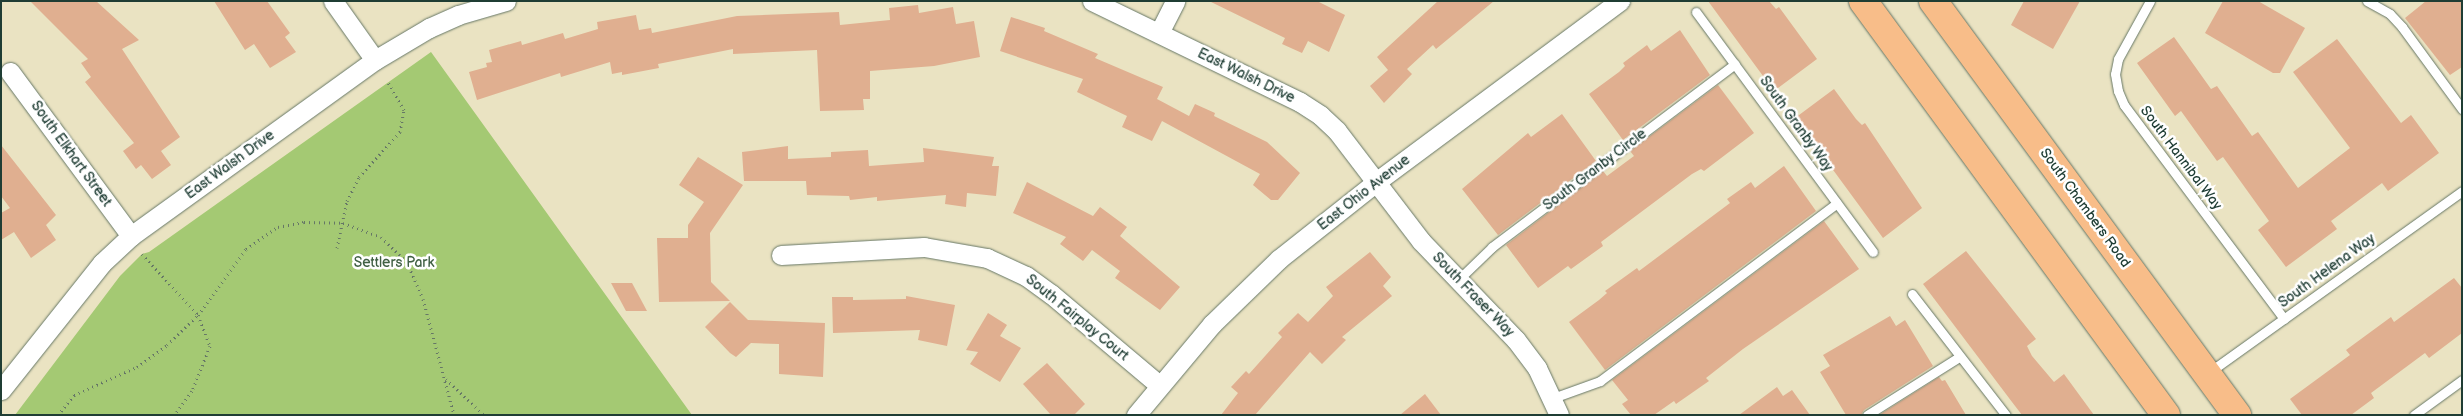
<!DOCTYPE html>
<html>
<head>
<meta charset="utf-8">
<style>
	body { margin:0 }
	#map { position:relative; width:2463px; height:416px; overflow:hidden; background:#eae3c2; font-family:"Balsamiq Sans",sans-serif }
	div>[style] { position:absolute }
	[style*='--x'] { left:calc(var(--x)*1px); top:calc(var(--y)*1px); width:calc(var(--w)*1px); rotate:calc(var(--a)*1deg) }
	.green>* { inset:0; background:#a4c973 }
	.building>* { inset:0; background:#e0af90 }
	.path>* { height:3px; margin-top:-1.5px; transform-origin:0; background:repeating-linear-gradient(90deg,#676 0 1px,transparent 0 5px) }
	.roads { filter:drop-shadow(0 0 1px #676) drop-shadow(0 0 1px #676) }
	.lane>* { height:9px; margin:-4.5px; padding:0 4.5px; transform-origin:4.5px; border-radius:4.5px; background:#fff }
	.street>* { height:19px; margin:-9.5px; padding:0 9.5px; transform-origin:9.5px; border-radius:9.5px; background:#fff }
	.primary>* { height:28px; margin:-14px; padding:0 14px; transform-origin:14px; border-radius:14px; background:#f8bd89 }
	span { translate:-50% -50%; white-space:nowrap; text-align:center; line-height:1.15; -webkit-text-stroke:5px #fff; paint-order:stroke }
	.street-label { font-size:14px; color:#1f3d34 }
	.park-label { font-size:14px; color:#406044 }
	.frame { position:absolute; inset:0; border:2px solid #1f3d34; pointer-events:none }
</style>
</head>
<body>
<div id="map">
	<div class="green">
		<i style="clip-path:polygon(431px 52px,692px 415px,15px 415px,120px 276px,142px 254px,149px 252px)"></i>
	</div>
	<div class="building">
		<i style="clip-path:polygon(30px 1px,96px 1px,139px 40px,122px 49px,180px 137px,161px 151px,171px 165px,152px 179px,141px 165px,136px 169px,123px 151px,134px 143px,85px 82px,91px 77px,81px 63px,88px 59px)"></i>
		<i style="clip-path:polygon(214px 1px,267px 1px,290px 33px,285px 37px,296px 52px,270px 68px,254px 44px,245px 50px)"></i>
		<i style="clip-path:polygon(1209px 1px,1317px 1px,1345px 15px,1329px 52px,1308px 41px,1302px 53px,1282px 44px,1285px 38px)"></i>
		<i style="clip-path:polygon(1438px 1px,1494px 1px,1436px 49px,1433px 45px,1407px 69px,1412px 74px,1384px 103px,1370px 86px,1388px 70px,1377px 57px)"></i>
		<i style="clip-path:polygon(1708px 1px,1769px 1px,1776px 9px,1779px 7px,1817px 59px,1774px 91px)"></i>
		<i style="clip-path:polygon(2024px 1px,2080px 1px,2053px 49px,2011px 25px)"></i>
		<i style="clip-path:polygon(2223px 1px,2258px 1px,2305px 28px,2280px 73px,2273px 73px,2205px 33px)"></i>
		<i style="clip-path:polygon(2426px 1px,2462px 1px,2462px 67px,2450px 75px,2405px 18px)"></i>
		<i style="clip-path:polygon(918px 5px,919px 13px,953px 7px,956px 24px,974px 21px,980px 57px,934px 66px,870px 71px,870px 99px,863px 99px,864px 110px,820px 111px,817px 50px,733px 54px,733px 49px,658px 64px,659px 68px,622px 75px,622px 72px,612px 74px,610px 62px,561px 77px,560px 73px,477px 100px,469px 72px,487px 67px,486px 63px,492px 62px,489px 50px,521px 41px,522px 45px,563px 33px,565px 39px,598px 29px,597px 22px,636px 15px,639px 30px,651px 28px,652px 33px,737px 16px,839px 12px,840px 25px,890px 20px,889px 8px)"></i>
		<i style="clip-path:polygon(1011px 17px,1045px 28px,1044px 31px,1098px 54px,1095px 58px,1163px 87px,1157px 99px,1189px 116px,1195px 104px,1215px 113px,1214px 116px,1267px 142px,1300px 173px,1278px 200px,1271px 200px,1253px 185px,1260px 174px,1162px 121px,1152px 141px,1122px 127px,1127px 116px,1077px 92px,1083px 79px,1000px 51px)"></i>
		<i style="clip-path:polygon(1680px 30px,1710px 75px,1623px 140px,1589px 94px,1619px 72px,1625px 66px,1623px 63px,1647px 45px,1651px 51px)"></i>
		<i style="clip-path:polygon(2174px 37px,2211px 89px,2217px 86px,2252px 136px,2258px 132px,2298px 188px,2350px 148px,2293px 72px,2337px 39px,2401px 123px,2411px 115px,2439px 153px,2388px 191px,2382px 183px,2331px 221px,2337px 229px,2286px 267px,2258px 230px,2269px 221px,2223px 157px,2217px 161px,2181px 111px,2175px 116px,2137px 63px)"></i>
		<i style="clip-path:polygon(1718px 85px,1754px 133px,1704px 171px,1701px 169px,1692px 174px,1601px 242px,1603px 246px,1571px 269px,1568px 266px,1538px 288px,1506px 245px,1603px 171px,1607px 176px,1634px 156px,1630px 151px)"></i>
		<i style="clip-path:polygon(1834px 89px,1856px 119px,1862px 125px,1865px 123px,1922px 208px,1883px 238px,1795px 118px)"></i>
		<i style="clip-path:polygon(1562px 114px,1596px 161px,1498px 235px,1462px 189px,1528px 133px,1531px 137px)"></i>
		<i style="clip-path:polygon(1px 145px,56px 215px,46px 225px,56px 240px,31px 258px,14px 232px,1px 240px,1px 213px,10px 208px,1px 196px)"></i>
		<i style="clip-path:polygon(788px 146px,788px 159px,831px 157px,831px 152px,868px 150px,869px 166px,924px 162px,923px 148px,994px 157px,992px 166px,999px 166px,996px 196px,967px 193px,966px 207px,945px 204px,946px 195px,877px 201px,877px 197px,850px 200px,849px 196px,807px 195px,806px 181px,744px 181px,742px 152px)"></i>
		<i style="clip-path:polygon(698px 157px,743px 185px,710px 233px,711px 282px,730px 301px,659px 302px,657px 238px,688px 238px,688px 225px,704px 202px,679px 185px)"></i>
		<i style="clip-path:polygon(1784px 166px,1816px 211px,1605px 370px,1569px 322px,1599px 300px,1607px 293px,1605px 291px,1637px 268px,1639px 271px,1722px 209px,1730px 203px,1727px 199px,1751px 182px,1755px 188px)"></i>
		<i style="clip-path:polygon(1027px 182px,1093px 216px,1100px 207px,1127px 227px,1120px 236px,1180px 287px,1160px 310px,1115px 278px,1120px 271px,1092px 250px,1083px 261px,1060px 244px,1066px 237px,1013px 213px)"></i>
		<i style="clip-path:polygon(1824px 221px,1859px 269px,1743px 349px,1706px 378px,1709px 381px,1676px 404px,1674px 401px,1654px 415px,1631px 415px,1622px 404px,1628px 400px,1612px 380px)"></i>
		<i style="clip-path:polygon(1966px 251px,2036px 339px,2027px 346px,2032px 356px,2054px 382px,2064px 374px,2094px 415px,2022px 415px,2012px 402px,1923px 284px)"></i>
		<i style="clip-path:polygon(1370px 252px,1391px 277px,1383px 286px,1392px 296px,1342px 337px,1346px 340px,1322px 364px,1310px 352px,1255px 415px,1221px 415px,1238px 393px,1231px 387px,1246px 371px,1249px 374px,1282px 337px,1278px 333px,1298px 313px,1308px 322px,1333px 296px,1326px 287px)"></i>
		<i style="clip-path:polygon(2454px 278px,2462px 288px,2462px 333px,2429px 358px,2425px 353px,2371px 393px,2374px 398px,2351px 415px,2302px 415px,2290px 399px,2350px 355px,2346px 350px,2391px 317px,2394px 322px)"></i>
		<i style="clip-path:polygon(611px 283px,632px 283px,647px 311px,626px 311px)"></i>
		<i style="clip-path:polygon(906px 296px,955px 305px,947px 346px,918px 340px,920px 330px,833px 333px,832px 297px,853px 297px,853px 300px,906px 299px)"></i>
		<i style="clip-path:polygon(730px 302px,748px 320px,825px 323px,823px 377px,779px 374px,779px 344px,751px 343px,736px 357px,730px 353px,705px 327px)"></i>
		<i style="clip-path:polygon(988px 313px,1007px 325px,1000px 336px,1021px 348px,1000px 382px,970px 364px,978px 352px,966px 350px)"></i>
		<i style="clip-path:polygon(1890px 316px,1896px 326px,1905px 320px,1933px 366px,1864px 410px,1861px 415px,1846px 415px,1820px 372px,1830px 366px,1823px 355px)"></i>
		<i style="clip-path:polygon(1047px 363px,1085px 404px,1074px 415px,1051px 415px,1023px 384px)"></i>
		<i style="clip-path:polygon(1939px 377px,1942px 381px,1945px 380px,1966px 415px,1879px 415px)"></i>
		<i style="clip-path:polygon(1777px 387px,1783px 396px,1792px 390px,1810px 415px,1739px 415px)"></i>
		<i style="clip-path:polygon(1425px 394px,1441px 415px,1400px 415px)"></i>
	</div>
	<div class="path">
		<i style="--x:337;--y:248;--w:48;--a:-78"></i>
		<i style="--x:347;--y:201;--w:27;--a:-63"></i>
		<i style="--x:359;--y:177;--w:61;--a:-47.7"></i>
		<i style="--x:400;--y:132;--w:22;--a:-80"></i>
		<i style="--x:404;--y:110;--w:34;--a:-120"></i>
		<i style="--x:142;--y:254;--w:83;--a:47.4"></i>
		<i style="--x:198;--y:315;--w:33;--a:69"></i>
		<i style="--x:210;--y:346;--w:48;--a:111.8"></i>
		<i style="--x:192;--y:391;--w:29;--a:126"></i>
		<i style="--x:446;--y:379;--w:52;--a:43.5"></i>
		<i style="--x:58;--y:415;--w:26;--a:-51"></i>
		<i style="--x:74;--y:395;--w:69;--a:-24"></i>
		<i style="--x:137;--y:367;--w:37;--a:-36"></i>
		<i style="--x:167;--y:345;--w:43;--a:-44.1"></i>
		<i style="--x:198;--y:315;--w:82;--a:-54"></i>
		<i style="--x:246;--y:249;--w:39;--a:-35"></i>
		<i style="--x:278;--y:227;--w:26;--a:-11"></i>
		<i style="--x:304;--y:222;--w:39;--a:1"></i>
		<i style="--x:343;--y:223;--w:40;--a:20.2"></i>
		<i style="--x:381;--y:237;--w:36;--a:44"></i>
		<i style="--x:407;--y:262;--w:40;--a:66.6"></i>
		<i style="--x:423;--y:299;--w:120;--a:75"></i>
	</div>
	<div class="roads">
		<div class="lane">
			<i style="--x:2150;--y:1;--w:66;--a:118.9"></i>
			<i style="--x:2118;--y:59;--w:15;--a:101"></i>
			<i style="--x:2115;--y:74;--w:17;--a:80"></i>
			<i style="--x:2118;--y:91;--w:15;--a:67"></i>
			<i style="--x:2124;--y:105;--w:267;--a:53.2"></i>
			<i style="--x:2367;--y:1;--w:26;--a:29"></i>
			<i style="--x:2390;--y:14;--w:18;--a:47"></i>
			<i style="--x:2402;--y:27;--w:102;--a:53.8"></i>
			<i style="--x:1696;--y:12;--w:298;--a:53.6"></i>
			<i style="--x:1458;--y:280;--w:47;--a:-44.1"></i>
			<i style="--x:1492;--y:247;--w:304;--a:-37"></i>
			<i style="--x:1912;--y:294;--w:153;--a:52.2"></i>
			<i style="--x:2208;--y:373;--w:312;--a:-35.6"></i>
			<i style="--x:1553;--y:398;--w:50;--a:-19.9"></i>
			<i style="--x:1600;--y:381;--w:296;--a:-36.9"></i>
			<i style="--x:1867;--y:415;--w:109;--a:-32.2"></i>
			<i style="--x:2414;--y:415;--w:59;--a:-36.1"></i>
		</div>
		<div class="street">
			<i style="--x:333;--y:1;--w:72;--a:54.6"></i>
			<i style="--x:1092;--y:1;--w:231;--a:25.9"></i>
			<i style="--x:1300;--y:102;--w:24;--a:33"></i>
			<i style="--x:1320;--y:115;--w:23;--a:43"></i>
			<i style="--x:1337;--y:131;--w:138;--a:52.6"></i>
			<i style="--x:1421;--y:241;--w:137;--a:46.2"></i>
			<i style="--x:1516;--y:340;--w:35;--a:53"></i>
			<i style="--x:1537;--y:368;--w:52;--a:64.9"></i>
			<i style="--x:1159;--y:33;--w:36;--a:-63"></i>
			<i style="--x:10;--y:72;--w:204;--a:53.6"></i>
			<i style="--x:781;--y:255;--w:143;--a:-3.2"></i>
			<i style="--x:924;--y:247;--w:64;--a:9.9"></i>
			<i style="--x:987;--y:258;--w:43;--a:24.8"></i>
			<i style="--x:1026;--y:276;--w:31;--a:36"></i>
			<i style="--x:1051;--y:294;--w:141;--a:40.1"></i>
			<i style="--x:1;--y:390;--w:162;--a:-51.5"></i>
			<i style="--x:102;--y:263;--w:40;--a:-43"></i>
			<i style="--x:131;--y:236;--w:301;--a:-35.8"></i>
			<i style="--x:375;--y:60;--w:63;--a:-30.7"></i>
			<i style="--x:429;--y:28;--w:32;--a:-24"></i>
			<i style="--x:458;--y:15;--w:50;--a:-16.3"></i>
			<i style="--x:1136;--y:415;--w:119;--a:-50.1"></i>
			<i style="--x:1212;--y:324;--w:93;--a:-44.1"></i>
			<i style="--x:1279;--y:259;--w:124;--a:-38.4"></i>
			<i style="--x:1376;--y:182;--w:304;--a:-36.6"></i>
		</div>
		<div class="primary">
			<i style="--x:1863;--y:1;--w:513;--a:53.8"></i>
			<i style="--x:1933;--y:1;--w:514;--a:53.71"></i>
		</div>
	</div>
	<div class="street-label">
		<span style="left:1246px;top:76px;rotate:26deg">East Walsh Drive</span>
		<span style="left:1796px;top:124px;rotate:54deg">South Granby Way</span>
		<span style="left:71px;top:154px;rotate:54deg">South Elkhart Street</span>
		<span style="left:2181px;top:158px;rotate:53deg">South Hannibal Way</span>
		<span style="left:230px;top:165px;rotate:-36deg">East Walsh Drive</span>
		<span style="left:1595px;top:170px;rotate:-37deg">South Granby Circle</span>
		<span style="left:1364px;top:193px;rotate:-38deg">East Ohio Avenue</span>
		<span style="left:2085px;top:208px;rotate:54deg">South Chambers Road</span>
		<span style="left:2327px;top:271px;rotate:-36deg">South Helena Way</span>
		<span style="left:1473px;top:295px;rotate:46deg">South Fraser Way</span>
		<span style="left:1077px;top:318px;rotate:39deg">South Fairplay Court</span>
	</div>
	<div class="park-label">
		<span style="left:394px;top:263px">Settlers Park</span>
	</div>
	<div class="frame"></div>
</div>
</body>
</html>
